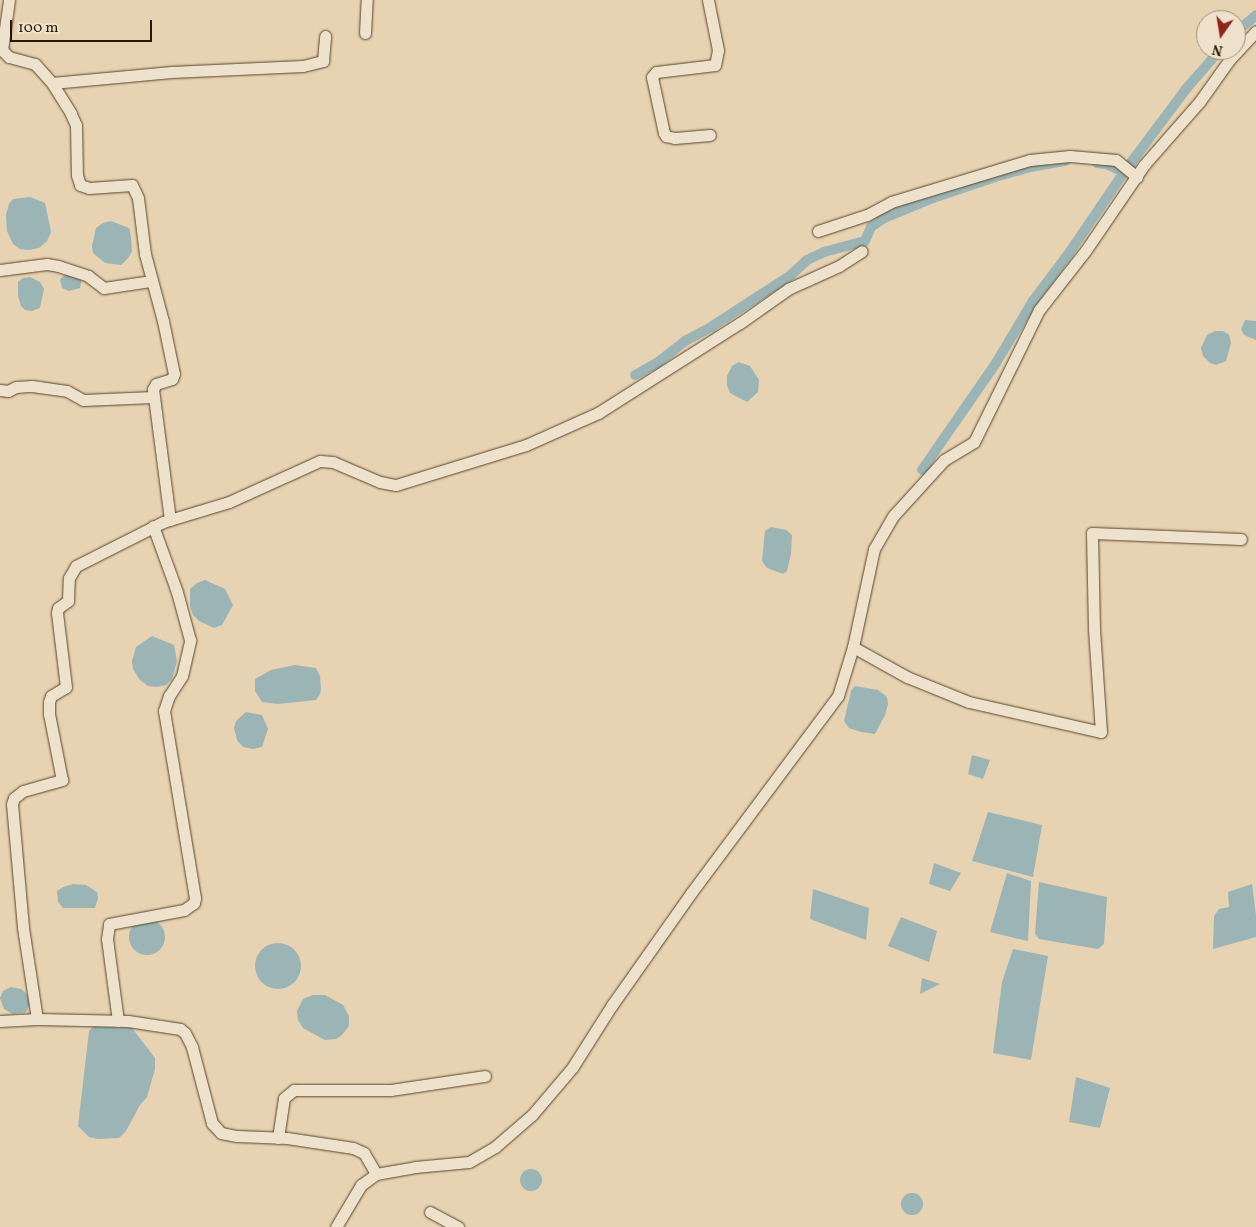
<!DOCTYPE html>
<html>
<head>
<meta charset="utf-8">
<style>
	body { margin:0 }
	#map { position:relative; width:1256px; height:1227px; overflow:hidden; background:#e7d2b1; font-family:Vollkorn,serif }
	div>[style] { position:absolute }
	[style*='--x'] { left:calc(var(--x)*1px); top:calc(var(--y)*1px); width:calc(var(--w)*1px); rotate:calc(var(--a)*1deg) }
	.water>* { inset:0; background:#9bb5b6 }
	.round { border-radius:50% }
	.canal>* { height:10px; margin:-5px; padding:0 5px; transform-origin:5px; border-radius:5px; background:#9bb5b6 }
	.roads { filter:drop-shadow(0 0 1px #57452c) drop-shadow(0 0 1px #57452c) }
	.street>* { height:11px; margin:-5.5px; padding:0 5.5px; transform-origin:5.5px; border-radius:5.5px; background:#efe2cc }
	span { translate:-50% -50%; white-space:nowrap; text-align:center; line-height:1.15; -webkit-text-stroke:4.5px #efe2cc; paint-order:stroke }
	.north { position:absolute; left:1196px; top:10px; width:50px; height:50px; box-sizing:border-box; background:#efe2cc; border:1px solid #9f907a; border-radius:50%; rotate:193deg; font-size:14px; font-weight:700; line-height:20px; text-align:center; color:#271600 }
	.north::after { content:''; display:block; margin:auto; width:18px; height:22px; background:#8f2418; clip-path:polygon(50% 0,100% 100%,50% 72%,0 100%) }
	.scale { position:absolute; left:10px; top:20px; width:142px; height:22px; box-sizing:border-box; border:2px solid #271600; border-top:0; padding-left:6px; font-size:15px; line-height:18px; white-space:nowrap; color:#271600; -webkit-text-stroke:4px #efe2cc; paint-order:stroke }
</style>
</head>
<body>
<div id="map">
	<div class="water">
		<i style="clip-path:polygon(30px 197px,45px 203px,51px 232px,47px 241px,39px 248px,29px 250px,20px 249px,13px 244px,7px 231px,6px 215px,9px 204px,13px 199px)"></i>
		<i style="clip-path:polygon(111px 221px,129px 228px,131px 237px,132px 251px,129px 257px,121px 265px,105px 263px,93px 253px,92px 246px,96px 228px,103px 223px)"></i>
		<i style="clip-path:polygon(67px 274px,82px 278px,80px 288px,69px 291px,62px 288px,60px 279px)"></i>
		<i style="clip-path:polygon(30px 277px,40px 282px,44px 289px,40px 308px,32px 311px,25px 310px,21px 306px,18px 296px,18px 282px,23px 278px)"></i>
		<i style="clip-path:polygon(1245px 320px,1256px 321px,1256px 340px,1244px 335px,1241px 329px)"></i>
		<i style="clip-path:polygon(1215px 331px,1223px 331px,1229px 335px,1231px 343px,1226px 361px,1216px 365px,1210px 363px,1203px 356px,1201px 348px,1207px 335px)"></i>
		<i style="clip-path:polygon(739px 362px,750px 366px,759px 380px,758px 392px,747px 402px,730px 393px,727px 385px,727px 376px,732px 366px)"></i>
		<i style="clip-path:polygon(771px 527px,786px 530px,792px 535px,791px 554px,787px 571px,783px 574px,767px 568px,762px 561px,765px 531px)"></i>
		<i style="clip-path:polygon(205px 580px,225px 589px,233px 605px,222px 625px,214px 628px,199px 621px,193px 615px,190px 606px,190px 589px,197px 583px)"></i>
		<i style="clip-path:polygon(152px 636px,174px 645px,177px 661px,172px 679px,166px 685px,157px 687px,148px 686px,140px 680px,133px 669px,132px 661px,136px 647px)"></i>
		<i style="clip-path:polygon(295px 665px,316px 668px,320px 676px,321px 689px,320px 694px,316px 700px,278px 704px,262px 702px,255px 691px,255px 679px,271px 670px)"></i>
		<i style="clip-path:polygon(855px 686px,878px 690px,887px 697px,888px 704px,885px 715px,875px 734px,861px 732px,849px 728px,844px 721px,851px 691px)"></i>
		<i style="clip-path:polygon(246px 712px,262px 715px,268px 729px,262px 747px,253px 749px,243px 747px,237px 740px,234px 728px,236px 721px)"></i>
		<i style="clip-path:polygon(972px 755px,990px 760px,983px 779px,968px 774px)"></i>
		<i style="clip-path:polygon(988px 812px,1042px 825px,1033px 877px,972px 861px)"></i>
		<i style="clip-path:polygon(934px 863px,961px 873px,950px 891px,929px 884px)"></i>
		<i style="clip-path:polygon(1007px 873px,1031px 881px,1028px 941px,990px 932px)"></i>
		<i style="clip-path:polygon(1039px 882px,1107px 897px,1104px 944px,1098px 949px,1039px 939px,1035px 934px)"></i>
		<i style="clip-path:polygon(73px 884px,86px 885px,97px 892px,98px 898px,95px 908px,63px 908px,58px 902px,57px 891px,63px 887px)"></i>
		<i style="clip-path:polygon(1252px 884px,1256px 915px,1256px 937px,1213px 949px,1214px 916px,1219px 909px,1229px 907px,1228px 892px)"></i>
		<i style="clip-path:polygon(813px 889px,869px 908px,866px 940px,810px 919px)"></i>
		<i style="clip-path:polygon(901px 917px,937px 931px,929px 962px,888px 946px)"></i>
		<i class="round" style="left:129px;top:919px;width:36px;height:36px"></i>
		<i class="round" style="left:255px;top:943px;width:46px;height:46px"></i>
		<i style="clip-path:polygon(1013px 949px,1048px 956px,1031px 1060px,993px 1053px,1002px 982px)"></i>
		<i style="clip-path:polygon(922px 978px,940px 984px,920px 994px)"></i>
		<i style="clip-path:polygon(11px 987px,21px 989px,26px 993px,30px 1004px,26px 1012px,13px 1014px,4px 1009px,0 998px,3px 991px)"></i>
		<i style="clip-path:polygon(313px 995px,325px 995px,343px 1005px,349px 1016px,349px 1026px,342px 1035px,336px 1039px,325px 1040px,303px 1028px,298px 1020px,297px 1011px,303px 999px)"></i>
		<i style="clip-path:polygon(94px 1026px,132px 1028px,155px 1058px,155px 1069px,147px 1097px,140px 1105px,126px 1131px,119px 1138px,98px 1139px,89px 1137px,78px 1126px,89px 1031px)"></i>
		<i style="clip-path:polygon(1076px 1077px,1110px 1088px,1100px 1128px,1069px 1122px)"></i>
		<i class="round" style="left:520px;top:1169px;width:22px;height:22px"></i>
		<i class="round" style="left:901px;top:1193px;width:22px;height:22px"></i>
	</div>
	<div class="canal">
		<i style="--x:1236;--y:32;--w:26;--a:-40"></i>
		<i style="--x:1097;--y:163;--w:9;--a:6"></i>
		<i style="--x:1106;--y:164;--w:20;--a:24"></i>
		<i style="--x:635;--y:375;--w:25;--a:-29"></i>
		<i style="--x:657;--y:363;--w:36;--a:-38"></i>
		<i style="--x:685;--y:341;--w:30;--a:-28"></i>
		<i style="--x:711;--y:327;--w:95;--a:-33"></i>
		<i style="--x:791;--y:275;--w:22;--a:-43"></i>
		<i style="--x:807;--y:260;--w:19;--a:-25"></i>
		<i style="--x:824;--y:252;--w:42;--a:-15"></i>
		<i style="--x:865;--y:241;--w:15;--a:-67"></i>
		<i style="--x:871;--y:227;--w:16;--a:-35"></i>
		<i style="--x:884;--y:218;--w:53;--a:-22.2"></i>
		<i style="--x:933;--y:198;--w:65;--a:-18.7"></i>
		<i style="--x:995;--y:177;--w:36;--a:-16"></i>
		<i style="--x:1030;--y:167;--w:36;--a:-10"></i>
		<i style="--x:922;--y:470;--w:130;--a:-55.3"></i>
		<i style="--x:996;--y:363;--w:72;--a:-59.2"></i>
		<i style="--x:1033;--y:301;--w:60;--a:-53.1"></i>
		<i style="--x:1069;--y:253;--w:98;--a:-55.8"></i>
		<i style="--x:1124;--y:172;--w:104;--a:-53.2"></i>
		<i style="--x:1186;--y:89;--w:52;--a:-48.9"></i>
	</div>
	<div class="roads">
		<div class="street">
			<i style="--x:9;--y:0;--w:50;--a:98"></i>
			<i style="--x:2;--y:50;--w:10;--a:45"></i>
			<i style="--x:9;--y:57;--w:27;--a:15"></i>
			<i style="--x:35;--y:64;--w:25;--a:48"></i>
			<i style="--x:52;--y:83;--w:36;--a:58"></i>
			<i style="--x:71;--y:114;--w:12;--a:66"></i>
			<i style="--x:76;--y:125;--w:50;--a:88.9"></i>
			<i style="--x:77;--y:175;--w:10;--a:73"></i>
			<i style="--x:80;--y:185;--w:9;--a:18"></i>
			<i style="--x:89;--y:188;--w:43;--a:-4"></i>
			<i style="--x:132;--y:185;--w:14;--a:65"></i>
			<i style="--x:138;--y:198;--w:56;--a:82.9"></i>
			<i style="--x:145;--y:254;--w:69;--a:75"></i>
			<i style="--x:163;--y:321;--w:54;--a:78.3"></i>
			<i style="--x:174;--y:374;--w:5;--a:112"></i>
			<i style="--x:172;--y:379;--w:17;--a:163"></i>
			<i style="--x:156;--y:384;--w:6;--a:121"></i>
			<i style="--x:153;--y:389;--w:132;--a:82.6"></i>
			<i style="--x:708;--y:0;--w:51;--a:78.7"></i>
			<i style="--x:718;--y:50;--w:15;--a:101"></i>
			<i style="--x:715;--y:65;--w:59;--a:173.2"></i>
			<i style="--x:656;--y:72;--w:6;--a:129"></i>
			<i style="--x:652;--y:77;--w:57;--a:77.9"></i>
			<i style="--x:664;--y:133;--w:4;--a:56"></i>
			<i style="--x:666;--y:136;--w:9;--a:13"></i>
			<i style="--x:675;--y:138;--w:35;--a:-5"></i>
			<i style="--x:365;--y:33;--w:33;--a:-87"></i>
			<i style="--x:52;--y:83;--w:120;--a:-5.3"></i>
			<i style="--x:171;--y:72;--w:132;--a:-2.6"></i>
			<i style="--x:303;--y:66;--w:21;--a:-14"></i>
			<i style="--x:323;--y:61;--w:25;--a:-85"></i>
			<i style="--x:818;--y:231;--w:52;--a:-18.1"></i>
			<i style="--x:867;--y:215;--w:27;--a:-28"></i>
			<i style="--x:891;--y:202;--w:145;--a:-16.8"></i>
			<i style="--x:1030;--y:160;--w:40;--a:-5.7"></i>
			<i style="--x:1070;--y:156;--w:46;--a:5"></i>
			<i style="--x:1116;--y:160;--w:27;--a:39"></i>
			<i style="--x:0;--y:270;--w:47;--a:-7.3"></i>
			<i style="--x:47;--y:264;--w:11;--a:10"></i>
			<i style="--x:58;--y:266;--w:32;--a:18"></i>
			<i style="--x:88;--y:276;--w:20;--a:37"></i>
			<i style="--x:104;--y:288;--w:48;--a:-8.5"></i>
			<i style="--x:0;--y:390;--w:8;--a:7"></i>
			<i style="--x:8;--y:391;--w:9;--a:-27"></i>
			<i style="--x:16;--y:387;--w:16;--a:-4"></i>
			<i style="--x:32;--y:386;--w:35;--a:8"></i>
			<i style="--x:67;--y:391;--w:18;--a:29"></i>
			<i style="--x:83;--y:400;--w:70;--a:-2.5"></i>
			<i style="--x:853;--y:647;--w:62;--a:29.1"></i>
			<i style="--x:907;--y:677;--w:67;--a:22"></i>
			<i style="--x:969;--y:702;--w:135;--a:12.8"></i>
			<i style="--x:1101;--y:732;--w:103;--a:-93.9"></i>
			<i style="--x:1094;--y:629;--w:96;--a:-91.2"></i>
			<i style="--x:1092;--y:533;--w:149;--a:2.3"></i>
			<i style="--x:37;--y:1019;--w:93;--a:-98.7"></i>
			<i style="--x:23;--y:927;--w:123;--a:-95.1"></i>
			<i style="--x:12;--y:804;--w:6;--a:-72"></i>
			<i style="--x:14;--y:798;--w:11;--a:-38"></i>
			<i style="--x:23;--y:791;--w:41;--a:-15.8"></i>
			<i style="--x:62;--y:780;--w:67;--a:-101.1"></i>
			<i style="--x:49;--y:714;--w:12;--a:-90"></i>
			<i style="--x:49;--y:702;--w:6;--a:-72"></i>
			<i style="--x:51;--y:696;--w:17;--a:-31"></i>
			<i style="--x:66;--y:687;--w:75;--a:-96.9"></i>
			<i style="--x:57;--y:613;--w:5;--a:-79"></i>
			<i style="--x:58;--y:608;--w:12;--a:-35"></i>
			<i style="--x:68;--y:601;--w:23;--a:-88"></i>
			<i style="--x:69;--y:578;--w:14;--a:-60"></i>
			<i style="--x:76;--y:566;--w:97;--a:-26.8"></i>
			<i style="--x:163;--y:522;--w:69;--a:-16.9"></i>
			<i style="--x:229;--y:502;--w:100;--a:-24.3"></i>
			<i style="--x:320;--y:461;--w:13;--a:4"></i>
			<i style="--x:333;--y:462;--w:51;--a:23.1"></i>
			<i style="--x:380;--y:482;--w:16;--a:11"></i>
			<i style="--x:396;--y:485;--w:136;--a:-17.1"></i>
			<i style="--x:526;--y:445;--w:79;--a:-24"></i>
			<i style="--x:598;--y:413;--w:168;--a:-32.4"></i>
			<i style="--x:740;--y:323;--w:59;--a:-35.3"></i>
			<i style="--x:788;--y:289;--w:56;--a:-24.3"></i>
			<i style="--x:839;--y:266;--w:27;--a:-33"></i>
			<i style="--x:0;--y:1021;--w:37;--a:-3"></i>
			<i style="--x:37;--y:1019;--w:91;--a:1.3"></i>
			<i style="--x:128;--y:1021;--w:53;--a:8.7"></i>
			<i style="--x:180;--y:1029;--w:6;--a:39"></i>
			<i style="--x:185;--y:1033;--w:16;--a:63"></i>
			<i style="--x:192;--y:1047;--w:79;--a:75.3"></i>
			<i style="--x:212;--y:1123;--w:13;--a:48"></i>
			<i style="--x:221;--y:1133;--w:16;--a:11"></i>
			<i style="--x:237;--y:1136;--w:50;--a:2.3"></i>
			<i style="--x:287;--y:1138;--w:67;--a:8.6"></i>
			<i style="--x:353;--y:1148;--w:12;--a:24"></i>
			<i style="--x:364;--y:1153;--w:24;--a:60"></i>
			<i style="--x:118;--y:1021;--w:83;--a:-97.6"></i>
			<i style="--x:107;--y:939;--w:15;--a:-82"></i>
			<i style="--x:109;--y:924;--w:76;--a:-10.6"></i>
			<i style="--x:184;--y:910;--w:12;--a:-35"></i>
			<i style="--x:194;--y:903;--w:5;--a:-79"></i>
			<i style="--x:195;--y:898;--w:190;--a:-99.4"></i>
			<i style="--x:164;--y:711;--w:16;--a:-72"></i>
			<i style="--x:169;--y:696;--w:24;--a:-57"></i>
			<i style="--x:182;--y:676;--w:37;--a:-77"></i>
			<i style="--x:190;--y:640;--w:50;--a:-105.2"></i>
			<i style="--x:177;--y:592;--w:70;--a:-110"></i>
			<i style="--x:278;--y:1138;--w:40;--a:-81.5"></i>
			<i style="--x:284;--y:1098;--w:13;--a:-39"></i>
			<i style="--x:294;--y:1090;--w:97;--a:0"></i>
			<i style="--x:391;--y:1090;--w:95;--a:-8.5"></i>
			<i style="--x:430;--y:1212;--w:32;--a:28"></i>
			<i style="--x:336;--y:1227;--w:49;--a:-59.2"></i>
			<i style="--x:361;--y:1185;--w:19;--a:-36"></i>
			<i style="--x:376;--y:1174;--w:40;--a:-10"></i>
			<i style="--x:415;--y:1167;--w:54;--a:-5.3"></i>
			<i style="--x:469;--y:1162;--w:30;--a:-30"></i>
			<i style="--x:495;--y:1147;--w:49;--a:-40.9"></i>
			<i style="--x:532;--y:1115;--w:62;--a:-49.6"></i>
			<i style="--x:572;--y:1068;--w:75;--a:-57.6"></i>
			<i style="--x:612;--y:1005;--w:137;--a:-54.8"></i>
			<i style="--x:691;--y:893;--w:246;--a:-53.3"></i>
			<i style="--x:838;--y:696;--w:51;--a:-73"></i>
			<i style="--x:853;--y:647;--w:100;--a:-77.9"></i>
			<i style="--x:874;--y:549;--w:39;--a:-60"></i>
			<i style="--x:894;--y:515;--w:74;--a:-47.7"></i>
			<i style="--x:944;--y:460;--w:35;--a:-31"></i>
			<i style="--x:974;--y:442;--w:147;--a:-63.8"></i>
			<i style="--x:1039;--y:310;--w:76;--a:-51.9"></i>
			<i style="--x:1086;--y:250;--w:103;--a:-55.7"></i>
			<i style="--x:1144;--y:165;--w:85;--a:-48.8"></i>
			<i style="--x:1200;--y:101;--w:52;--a:-54.5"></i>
			<i style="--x:1230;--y:59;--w:38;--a:-47"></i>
		</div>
	</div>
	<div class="north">N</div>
	<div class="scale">100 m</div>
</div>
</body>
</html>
